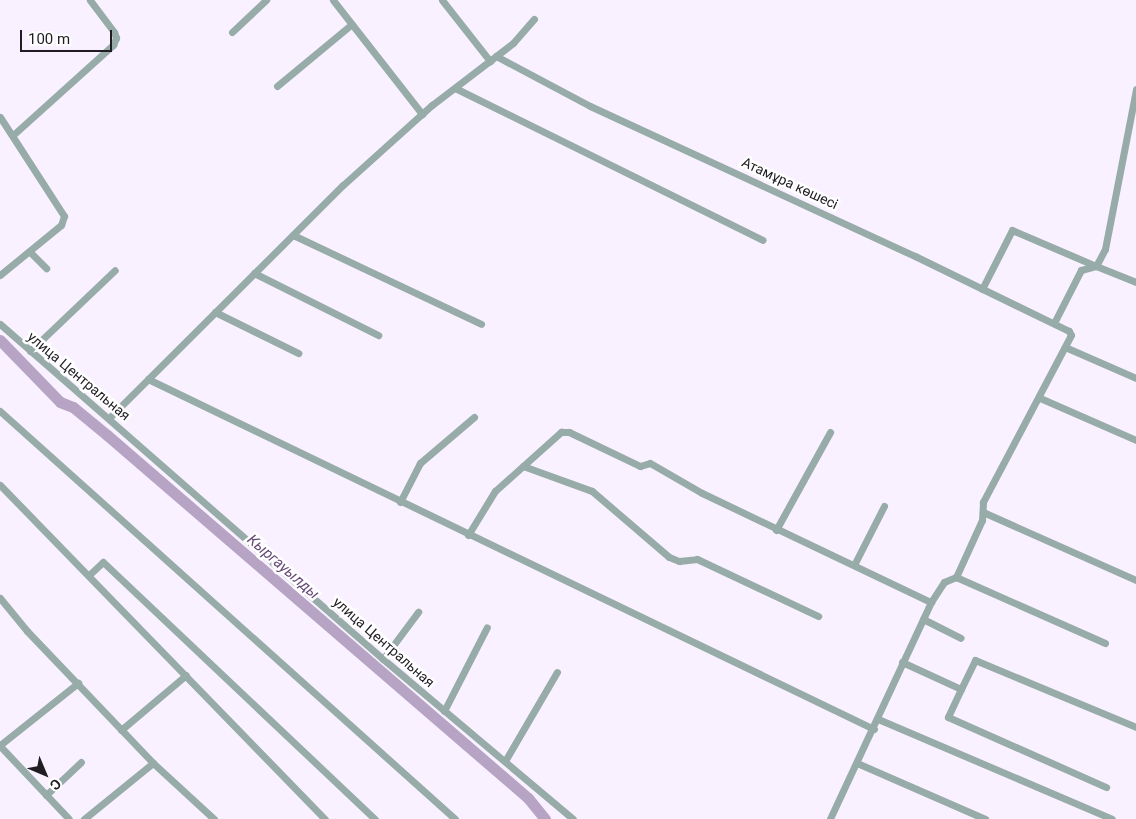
<!DOCTYPE html>
<html>
<head>
<meta charset="utf-8">
<style>
	body { margin:0 }
	#map { position:relative; width:1136px; height:819px; overflow:hidden; background:#f9f1ff; font-family:Roboto,sans-serif }
	div>[style] { position:absolute }
	[style*='--x'] { left:calc(var(--x)*1px); top:calc(var(--y)*1px); width:calc(var(--w)*1px); rotate:calc(var(--a)*1deg) }
	.river>* { height:11px; margin:-5.5px; padding:0 5.5px; transform-origin:5.5px; border-radius:5.5px; background:#b7a4c4 }
	.minor>* { height:7px; margin:-3.5px; padding:0 3.5px; transform-origin:3.5px; border-radius:3.5px; background:#97aba8 }
	span { translate:-50% -50%; white-space:nowrap; text-align:center; line-height:1.15; -webkit-text-stroke:5px #fff; paint-order:stroke }
	.street-label { font-size:14px; color:#1f1c22 }
	.water-label { font-size:15px; color:#664a79; font-style:italic }
	.north { position:absolute; left:20px; top:749px; width:50px; height:50px; -webkit-text-stroke:4px #fff; paint-order:stroke; rotate:135deg; font-size:14px; font-weight:700; line-height:20px; text-align:center; color:#1f1c22 }
	.north::after { content:''; display:block; margin:auto; width:18px; height:22px; background:#1f1c22; clip-path:polygon(50% 0,100% 100%,50% 72%,0 100%) }
	.scale { position:absolute; left:20px; top:30px; width:92px; height:22px; box-sizing:border-box; border:2px solid #1f1c22; border-top:0; padding-left:6px; font-size:15px; line-height:18px; white-space:nowrap; color:#1f1c22; -webkit-text-stroke:4px #fff; paint-order:stroke }
</style>
</head>
<body>
<div id="map">
	<div class="river">
		<i style="--x:0;--y:340;--w:86;--a:45.9"></i>
		<i style="--x:60;--y:402;--w:14;--a:21"></i>
		<i style="--x:73;--y:407;--w:44;--a:39.5"></i>
		<i style="--x:107;--y:435;--w:556;--a:40.77"></i>
		<i style="--x:528;--y:798;--w:27;--a:51"></i>
	</div>
	<div class="minor">
		<i style="--x:333;--y:0;--w:145;--a:52"></i>
		<i style="--x:442;--y:0;--w:78;--a:51.8"></i>
		<i style="--x:232;--y:32;--w:47;--a:-43.3"></i>
		<i style="--x:496;--y:56;--w:106;--a:28"></i>
		<i style="--x:590;--y:106;--w:358;--a:24.8"></i>
		<i style="--x:915;--y:256;--w:171;--a:26"></i>
		<i style="--x:1069;--y:331;--w:4;--a:63"></i>
		<i style="--x:1071;--y:335;--w:189;--a:117.8"></i>
		<i style="--x:983;--y:502;--w:18;--a:93"></i>
		<i style="--x:982;--y:520;--w:63;--a:114.5"></i>
		<i style="--x:956;--y:577;--w:13;--a:157"></i>
		<i style="--x:944;--y:582;--w:24;--a:123"></i>
		<i style="--x:931;--y:602;--w:239;--a:115"></i>
		<i style="--x:277;--y:86;--w:97;--a:-39.6"></i>
		<i style="--x:455;--y:88;--w:343;--a:26.3"></i>
		<i style="--x:0;--y:117;--w:118;--a:57.1"></i>
		<i style="--x:64;--y:216;--w:9;--a:108"></i>
		<i style="--x:61;--y:225;--w:79;--a:140.7"></i>
		<i style="--x:13;--y:135;--w:135;--a:-42"></i>
		<i style="--x:113;--y:45;--w:8;--a:-67"></i>
		<i style="--x:116;--y:38;--w:6;--a:-108"></i>
		<i style="--x:114;--y:32;--w:40;--a:-127"></i>
		<i style="--x:293;--y:235;--w:208;--a:25.3"></i>
		<i style="--x:30;--y:252;--w:23;--a:45"></i>
		<i style="--x:254;--y:273;--w:139;--a:26.6"></i>
		<i style="--x:982;--y:289;--w:66;--a:-63"></i>
		<i style="--x:1012;--y:230;--w:91;--a:23.2"></i>
		<i style="--x:1096;--y:266;--w:19;--a:-62"></i>
		<i style="--x:1105;--y:249;--w:163;--a:-79"></i>
		<i style="--x:215;--y:312;--w:93;--a:26.3"></i>
		<i style="--x:1054;--y:323;--w:59;--a:-63"></i>
		<i style="--x:1081;--y:270;--w:16;--a:-15"></i>
		<i style="--x:1096;--y:266;--w:43;--a:21.8"></i>
		<i style="--x:0;--y:324;--w:509;--a:41.18"></i>
		<i style="--x:383;--y:659;--w:248;--a:40.1"></i>
		<i style="--x:1065;--y:347;--w:77;--a:23.6"></i>
		<i style="--x:30;--y:351;--w:117;--a:-43.6"></i>
		<i style="--x:148;--y:379;--w:806;--a:25.74"></i>
		<i style="--x:1040;--y:398;--w:105;--a:23.6"></i>
		<i style="--x:0;--y:411;--w:611;--a:41.88"></i>
		<i style="--x:109;--y:418;--w:330;--a:-44.9"></i>
		<i style="--x:343;--y:185;--w:120;--a:-42"></i>
		<i style="--x:432;--y:105;--w:102;--a:-37.4"></i>
		<i style="--x:513;--y:43;--w:32;--a:-49"></i>
		<i style="--x:523;--y:466;--w:73;--a:19.9"></i>
		<i style="--x:592;--y:491;--w:101;--a:40.6"></i>
		<i style="--x:669;--y:557;--w:11;--a:22"></i>
		<i style="--x:679;--y:561;--w:18;--a:-6"></i>
		<i style="--x:697;--y:559;--w:134;--a:25.2"></i>
		<i style="--x:0;--y:485;--w:466;--a:45.8"></i>
		<i style="--x:400;--y:502;--w:44;--a:-62.9"></i>
		<i style="--x:420;--y:463;--w:71;--a:-40.4"></i>
		<i style="--x:983;--y:512;--w:167;--a:24"></i>
		<i style="--x:776;--y:530;--w:112;--a:-61.1"></i>
		<i style="--x:468;--y:535;--w:52;--a:-58.5"></i>
		<i style="--x:495;--y:491;--w:89;--a:-41.8"></i>
		<i style="--x:561;--y:432;--w:8;--a:0"></i>
		<i style="--x:569;--y:432;--w:79;--a:25.6"></i>
		<i style="--x:640;--y:466;--w:10;--a:-17"></i>
		<i style="--x:650;--y:463;--w:60;--a:30"></i>
		<i style="--x:702;--y:493;--w:254;--a:25.5"></i>
		<i style="--x:855;--y:563;--w:64;--a:-63"></i>
		<i style="--x:89;--y:575;--w:19;--a:-43"></i>
		<i style="--x:103;--y:562;--w:374;--a:43.4"></i>
		<i style="--x:956;--y:577;--w:163;--a:23.9"></i>
		<i style="--x:0;--y:598;--w:43;--a:50.7"></i>
		<i style="--x:27;--y:631;--w:182;--a:46.3"></i>
		<i style="--x:153;--y:763;--w:83;--a:42.6"></i>
		<i style="--x:923;--y:619;--w:42;--a:26.6"></i>
		<i style="--x:383;--y:659;--w:59;--a:-53.3"></i>
		<i style="--x:902;--y:662;--w:65;--a:24.6"></i>
		<i style="--x:961;--y:689;--w:32;--a:-64"></i>
		<i style="--x:975;--y:660;--w:174;--a:22.6"></i>
		<i style="--x:961;--y:689;--w:31;--a:115"></i>
		<i style="--x:948;--y:717;--w:173;--a:23.9"></i>
		<i style="--x:444;--y:711;--w:94;--a:-62.9"></i>
		<i style="--x:878;--y:719;--w:254;--a:23.1"></i>
		<i style="--x:121;--y:730;--w:85;--a:-40.2"></i>
		<i style="--x:0;--y:745;--w:100;--a:-38.5"></i>
		<i style="--x:0;--y:746;--w:100;--a:46.6"></i>
		<i style="--x:505;--y:761;--w:103;--a:-59.7"></i>
		<i style="--x:857;--y:763;--w:140;--a:23.6"></i>
		<i style="--x:46;--y:795;--w:48;--a:-43.3"></i>
		<i style="--x:84;--y:819;--w:89;--a:-39.1"></i>
	</div>
	<div class="street-label">
		<span style="left:790px;top:183px;rotate:25deg">Атамұра көшесі</span>
		<span style="left:79px;top:376px;rotate:40deg">улица Центральная</span>
		<span style="left:384px;top:642px;rotate:41deg">улица Центральная</span>
	</div>
	<div class="water-label">
		<span style="left:283px;top:567px;rotate:41deg">Кыргауылды</span>
	</div>
	<div class="north">С</div>
	<div class="scale">100 m</div>
</div>
</body>
</html>
